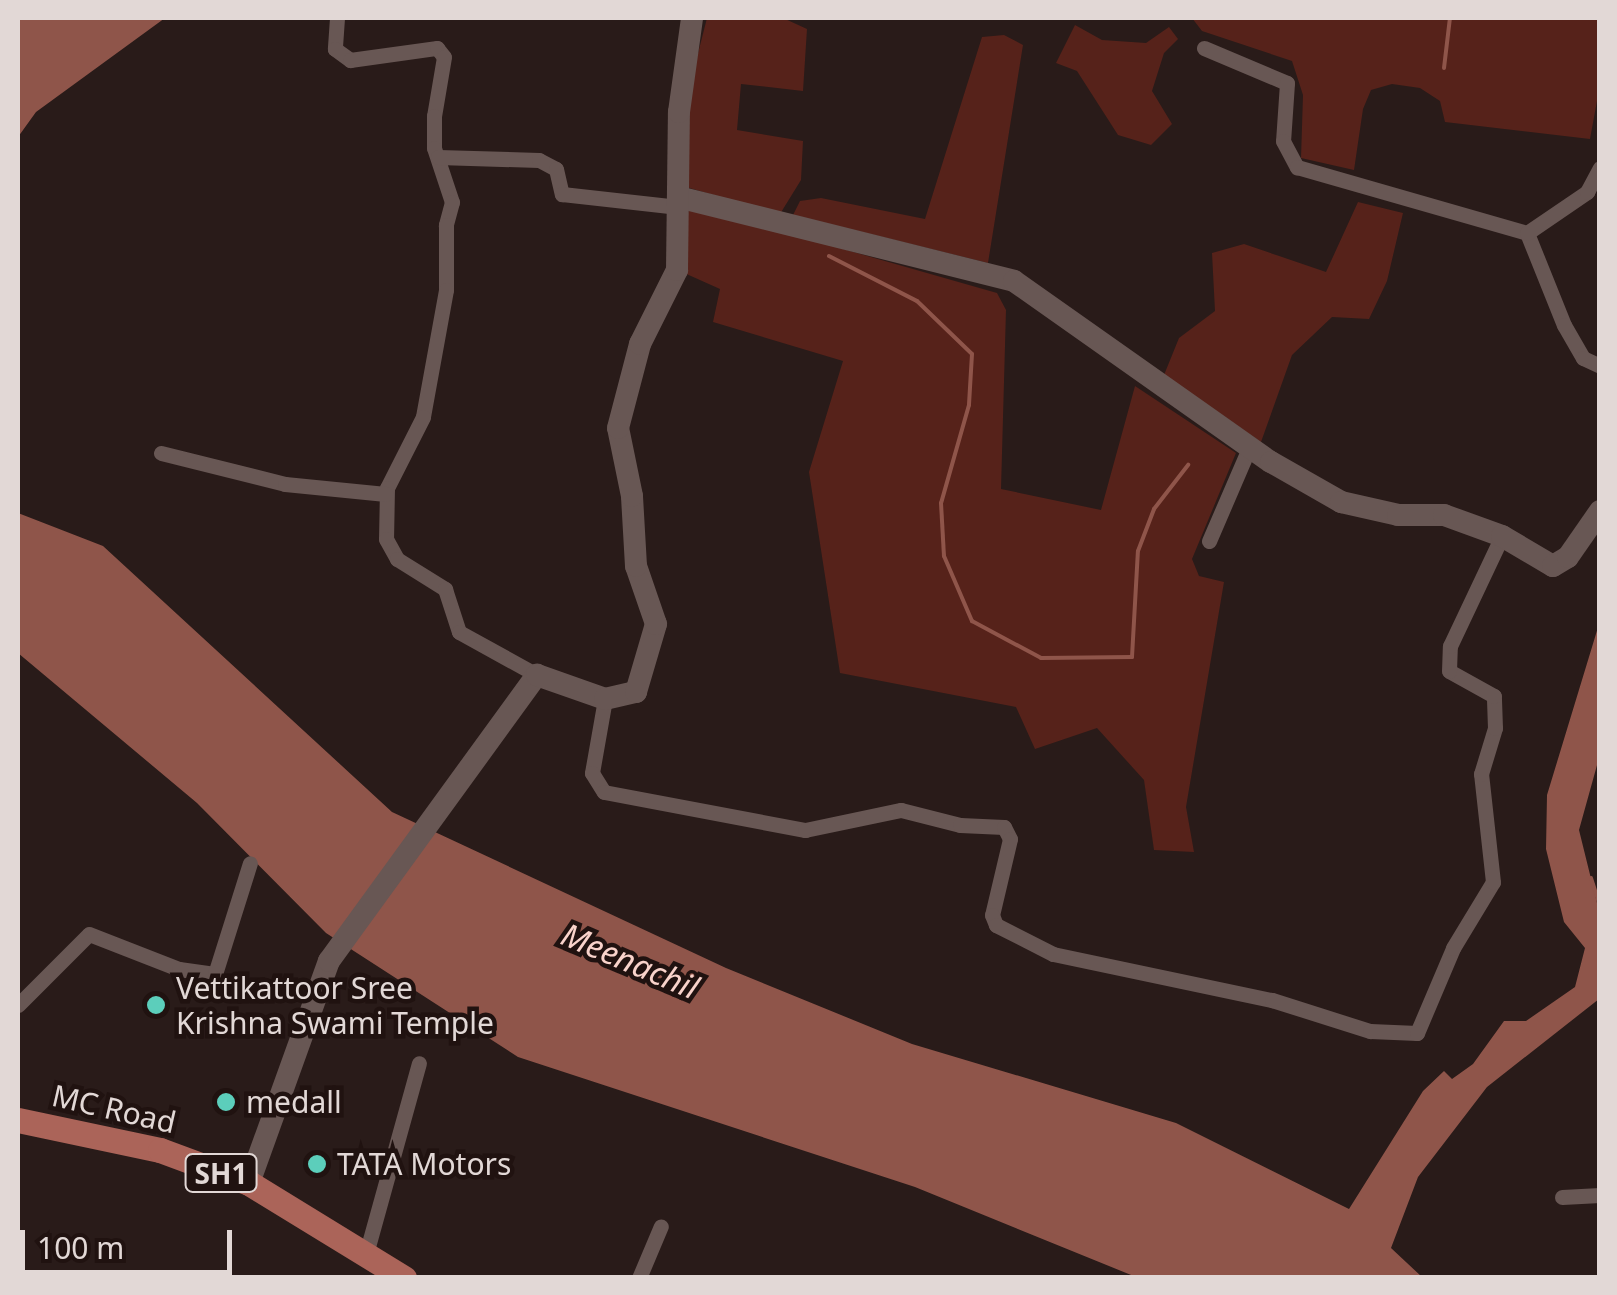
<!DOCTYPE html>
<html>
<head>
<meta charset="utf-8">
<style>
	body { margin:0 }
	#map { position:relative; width:1617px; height:1295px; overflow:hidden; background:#291b19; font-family:"Noto Sans",sans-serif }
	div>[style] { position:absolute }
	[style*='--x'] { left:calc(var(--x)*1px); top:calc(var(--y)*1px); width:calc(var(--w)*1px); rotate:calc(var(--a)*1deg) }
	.green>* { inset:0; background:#56221a }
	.water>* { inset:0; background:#8f554a }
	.stream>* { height:4px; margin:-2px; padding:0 2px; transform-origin:2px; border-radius:2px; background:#8f554a }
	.minor>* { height:15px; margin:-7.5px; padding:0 7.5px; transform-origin:7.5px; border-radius:7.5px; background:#685754 }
	.secondary>* { height:22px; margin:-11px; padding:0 11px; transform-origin:11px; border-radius:11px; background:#685754 }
	.primary>* { height:25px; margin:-12.5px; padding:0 12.5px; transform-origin:12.5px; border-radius:12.5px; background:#ab6459 }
	.dots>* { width:28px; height:28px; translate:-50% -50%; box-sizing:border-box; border:5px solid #201210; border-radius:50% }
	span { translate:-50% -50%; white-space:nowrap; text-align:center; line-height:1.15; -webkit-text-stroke:9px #201210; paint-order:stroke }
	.shield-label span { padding:2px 8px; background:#201210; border:2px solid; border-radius:8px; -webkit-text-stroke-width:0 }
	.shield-label { font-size:28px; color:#e2d8d6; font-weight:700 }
	.poi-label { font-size:30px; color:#e2d8d6 }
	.left { translate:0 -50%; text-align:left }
	.street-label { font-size:30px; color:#e2d8d6 }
	.water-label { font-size:32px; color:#f9d3cb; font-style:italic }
	.frame { position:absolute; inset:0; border:20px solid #e2d8d6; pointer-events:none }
	.scale { position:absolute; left:20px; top:1230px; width:212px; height:45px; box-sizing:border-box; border:5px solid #e2d8d6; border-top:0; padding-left:12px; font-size:30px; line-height:35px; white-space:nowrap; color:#e2d8d6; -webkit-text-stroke:8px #201210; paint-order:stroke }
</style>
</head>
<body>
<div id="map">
	<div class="green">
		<i style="clip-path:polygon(707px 18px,783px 18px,807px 29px,803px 91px,741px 84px,737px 130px,803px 141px,801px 180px,780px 214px,686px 187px,691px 81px)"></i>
		<i style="clip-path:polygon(1192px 18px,1599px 18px,1599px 90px,1590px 139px,1445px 122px,1440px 101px,1420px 88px,1392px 84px,1371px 90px,1363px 109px,1354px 170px,1301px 158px,1303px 95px,1292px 61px,1202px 31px)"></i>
		<i style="clip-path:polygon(1075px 25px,1102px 40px,1146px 43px,1169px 27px,1178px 39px,1164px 53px,1152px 91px,1172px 124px,1151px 145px,1118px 135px,1077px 71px,1056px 63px)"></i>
		<i style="clip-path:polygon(1004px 35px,1023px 45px,988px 263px,793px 215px,800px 201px,821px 198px,925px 219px,982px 37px)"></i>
		<i style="clip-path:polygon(1358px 202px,1403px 213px,1387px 281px,1369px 319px,1332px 317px,1292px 355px,1261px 442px,1164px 375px,1179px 338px,1215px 311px,1212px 253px,1244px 244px,1326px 272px)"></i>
		<i style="clip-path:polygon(689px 205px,997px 293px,1006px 310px,1001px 489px,1101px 510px,1135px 386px,1236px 453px,1192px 559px,1199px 576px,1224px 582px,1186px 807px,1194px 852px,1154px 850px,1144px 780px,1097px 728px,1035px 749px,1016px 707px,840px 673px,809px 472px,843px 361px,713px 322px,720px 289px,682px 272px)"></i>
	</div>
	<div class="water">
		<i style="clip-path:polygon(18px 18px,165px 18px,36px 112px,18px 137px)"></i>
		<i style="clip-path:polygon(18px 513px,103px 546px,392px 812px,726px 968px,912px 1044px,1176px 1123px,1349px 1209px,1423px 1091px,1444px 1071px,1452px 1079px,1473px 1064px,1504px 1021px,1526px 1021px,1575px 987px,1585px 948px,1564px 922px,1546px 849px,1547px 795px,1599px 624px,1599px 758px,1579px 830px,1599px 911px,1599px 999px,1487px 1087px,1418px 1177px,1391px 1248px,1422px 1277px,1136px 1277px,915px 1187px,518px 1057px,326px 933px,197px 803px,18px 653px)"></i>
	</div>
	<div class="stream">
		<i style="--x:1444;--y:68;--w:50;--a:-83.2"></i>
		<i style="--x:829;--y:256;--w:99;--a:27.1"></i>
		<i style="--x:917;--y:301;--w:76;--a:43.9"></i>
		<i style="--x:972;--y:354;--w:51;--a:93.4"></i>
		<i style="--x:969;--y:405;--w:102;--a:105.9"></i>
		<i style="--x:941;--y:503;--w:53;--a:86.8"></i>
		<i style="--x:944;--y:556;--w:71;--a:66.7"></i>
		<i style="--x:972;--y:621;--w:78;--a:28.2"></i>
		<i style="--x:1041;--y:658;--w:91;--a:-0.6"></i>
		<i style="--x:1132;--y:657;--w:106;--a:-86.8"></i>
		<i style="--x:1138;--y:551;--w:45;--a:-69.1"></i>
		<i style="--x:1154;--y:509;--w:56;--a:-52.3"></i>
		<i style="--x:1591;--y:878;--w:29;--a:72"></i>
	</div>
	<div class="minor">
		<i style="--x:337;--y:18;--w:31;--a:94"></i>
		<i style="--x:335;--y:49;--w:19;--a:36"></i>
		<i style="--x:350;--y:60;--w:88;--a:-7.9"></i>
		<i style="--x:437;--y:48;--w:11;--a:52"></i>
		<i style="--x:444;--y:57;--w:60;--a:99.6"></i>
		<i style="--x:434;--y:116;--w:32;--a:90"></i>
		<i style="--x:434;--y:148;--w:57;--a:71.6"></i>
		<i style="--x:452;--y:202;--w:24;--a:105"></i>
		<i style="--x:446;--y:225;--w:65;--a:90"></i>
		<i style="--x:446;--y:290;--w:129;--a:100.3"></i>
		<i style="--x:423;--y:417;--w:80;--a:116.9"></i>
		<i style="--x:387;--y:488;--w:51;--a:91.1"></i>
		<i style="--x:386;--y:539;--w:23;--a:61"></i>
		<i style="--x:397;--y:559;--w:57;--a:32"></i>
		<i style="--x:445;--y:589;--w:45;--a:72"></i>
		<i style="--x:459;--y:632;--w:89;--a:28.9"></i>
		<i style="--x:1204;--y:48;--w:90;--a:22.9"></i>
		<i style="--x:1287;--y:83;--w:58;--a:93.9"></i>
		<i style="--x:1283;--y:141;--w:30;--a:62"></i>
		<i style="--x:1297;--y:167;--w:239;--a:16"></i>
		<i style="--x:1527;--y:233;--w:99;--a:68.1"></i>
		<i style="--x:1564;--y:325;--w:38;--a:60"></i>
		<i style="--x:1583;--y:358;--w:19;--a:25"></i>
		<i style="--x:438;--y:157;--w:101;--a:1.7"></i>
		<i style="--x:539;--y:160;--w:19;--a:28"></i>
		<i style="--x:556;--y:169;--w:26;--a:77"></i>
		<i style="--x:562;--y:194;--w:117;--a:6.4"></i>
		<i style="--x:1527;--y:233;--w:73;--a:-34.3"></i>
		<i style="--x:1587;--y:192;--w:27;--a:-62"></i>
		<i style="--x:161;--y:453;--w:128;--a:14"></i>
		<i style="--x:285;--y:484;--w:101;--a:5.7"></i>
		<i style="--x:1209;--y:541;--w:103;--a:-66.7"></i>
		<i style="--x:605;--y:699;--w:75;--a:100"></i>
		<i style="--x:592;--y:773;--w:22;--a:58"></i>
		<i style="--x:604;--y:792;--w:205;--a:10.7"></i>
		<i style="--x:805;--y:830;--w:98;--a:-11.8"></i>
		<i style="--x:901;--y:810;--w:61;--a:14.3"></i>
		<i style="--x:960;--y:825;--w:44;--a:2.6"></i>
		<i style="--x:1004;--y:827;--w:13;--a:63"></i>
		<i style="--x:1010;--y:839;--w:78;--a:103.3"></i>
		<i style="--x:992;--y:915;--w:11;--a:68"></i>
		<i style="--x:996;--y:925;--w:64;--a:27"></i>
		<i style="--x:1053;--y:954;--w:224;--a:11.9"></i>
		<i style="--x:1272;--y:1000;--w:103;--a:17.6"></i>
		<i style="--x:1370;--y:1031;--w:47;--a:2.4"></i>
		<i style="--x:1417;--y:1033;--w:92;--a:-67"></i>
		<i style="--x:1453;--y:948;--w:77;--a:-58.8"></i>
		<i style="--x:1493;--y:882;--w:109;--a:-96.3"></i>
		<i style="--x:1481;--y:774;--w:48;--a:-73.1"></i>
		<i style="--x:1495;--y:728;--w:32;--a:-92"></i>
		<i style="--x:1494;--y:696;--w:51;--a:-150.9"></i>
		<i style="--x:1449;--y:671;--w:25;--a:-88"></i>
		<i style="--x:1450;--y:646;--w:122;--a:-64.7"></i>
		<i style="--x:18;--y:1005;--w:100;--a:-45"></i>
		<i style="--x:89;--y:934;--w:97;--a:21.3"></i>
		<i style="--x:179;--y:969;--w:36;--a:8"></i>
		<i style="--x:215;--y:974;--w:116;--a:-72.5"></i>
		<i style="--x:1562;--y:1197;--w:38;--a:-3"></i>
		<i style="--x:366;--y:1254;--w:198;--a:-74.5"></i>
		<i style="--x:639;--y:1278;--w:56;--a:-67.1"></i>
	</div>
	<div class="secondary">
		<i style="--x:678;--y:197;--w:346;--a:14"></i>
		<i style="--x:1014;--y:281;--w:314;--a:35.2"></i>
		<i style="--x:1271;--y:462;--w:81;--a:29.7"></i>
		<i style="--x:1341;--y:502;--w:58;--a:12.8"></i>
		<i style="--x:1398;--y:515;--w:46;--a:0"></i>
		<i style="--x:1444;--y:515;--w:62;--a:19.9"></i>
		<i style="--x:1502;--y:536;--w:59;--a:30.5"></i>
		<i style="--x:1553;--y:566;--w:17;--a:-31"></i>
		<i style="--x:1568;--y:557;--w:56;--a:-55.2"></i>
		<i style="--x:249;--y:1183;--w:236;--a:-70.2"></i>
		<i style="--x:329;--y:961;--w:354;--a:-54"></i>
		<i style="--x:537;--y:675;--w:72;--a:19.4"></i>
		<i style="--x:605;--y:699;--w:32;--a:-13"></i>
		<i style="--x:636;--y:692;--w:71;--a:-73.6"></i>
		<i style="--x:656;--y:624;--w:61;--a:-109"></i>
		<i style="--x:636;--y:566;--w:70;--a:-93.3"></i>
		<i style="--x:632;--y:496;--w:69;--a:-101.6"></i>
		<i style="--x:618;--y:428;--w:87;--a:-75.3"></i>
		<i style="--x:640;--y:344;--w:83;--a:-63.4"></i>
		<i style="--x:677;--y:270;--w:158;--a:-89.3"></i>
		<i style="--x:679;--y:112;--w:95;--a:-82.1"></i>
	</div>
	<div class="primary">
		<i style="--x:18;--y:1120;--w:145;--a:11.9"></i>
		<i style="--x:160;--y:1150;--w:95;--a:20.3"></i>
		<i style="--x:249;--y:1183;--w:182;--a:31.5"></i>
	</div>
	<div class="dots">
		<i style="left:156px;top:1005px;background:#5ccebb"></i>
		<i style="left:226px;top:1102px;background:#5ccebb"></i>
		<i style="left:317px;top:1164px;background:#5ccebb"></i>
	</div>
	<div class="shield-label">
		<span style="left:221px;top:1173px">SH1</span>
	</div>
	<div class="poi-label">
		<span class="left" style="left:176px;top:1005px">Vettikattoor Sree<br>Krishna Swami Temple</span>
		<span class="left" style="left:246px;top:1102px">medall</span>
		<span class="left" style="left:337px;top:1164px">TATA Motors</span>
	</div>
	<div class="street-label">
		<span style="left:114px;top:1109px;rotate:13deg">MC Road</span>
	</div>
	<div class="water-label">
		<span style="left:630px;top:961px;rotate:23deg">Meenachil</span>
	</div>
	<div class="frame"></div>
	<div class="scale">100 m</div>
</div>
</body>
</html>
